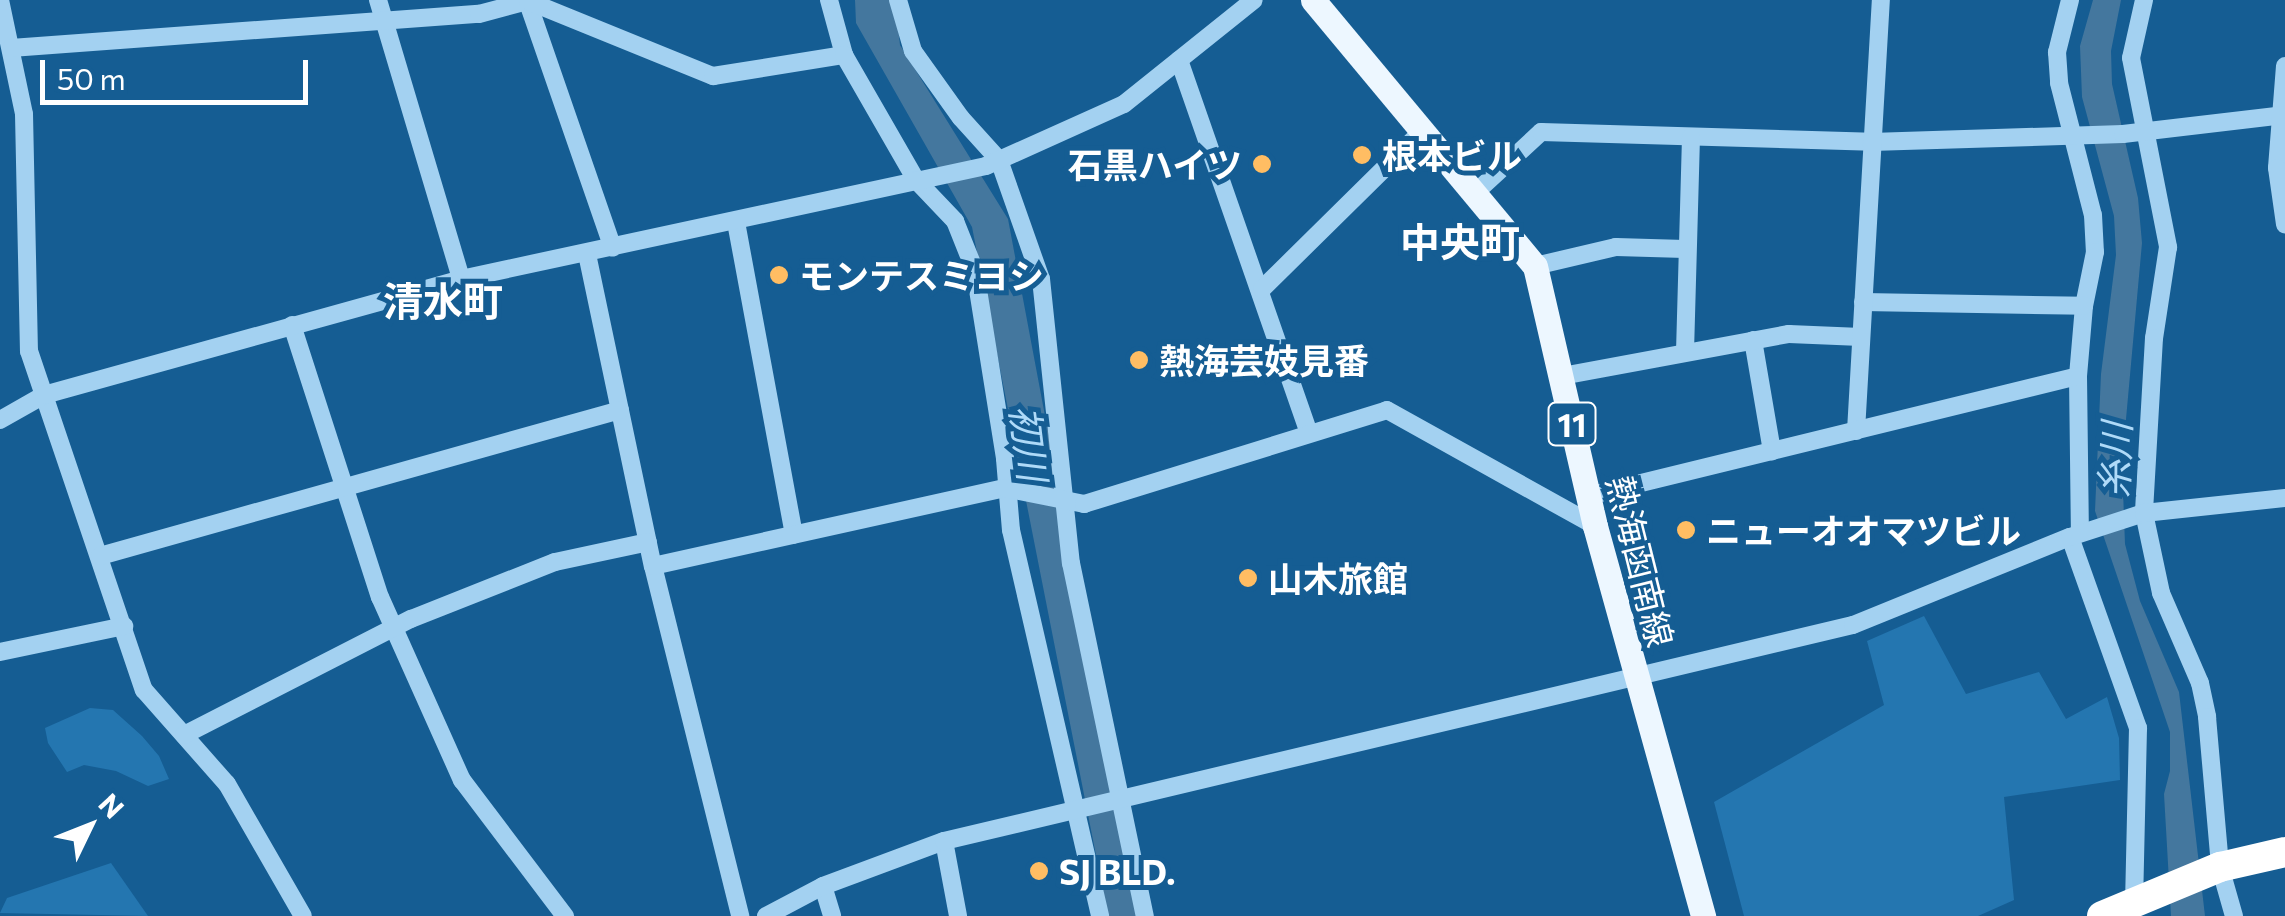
<!DOCTYPE html>
<html>
<head>
<meta charset="utf-8">
<style>
	body { margin:0 }
	#map { position:relative; width:2285px; height:916px; overflow:hidden; background:#155d93; font-family:Commissioner,"Noto Sans JP",sans-serif }
	div>[style] { position:absolute }
	[style*='--x'] { left:calc(var(--x)*1px); top:calc(var(--y)*1px); width:calc(var(--w)*1px); rotate:calc(var(--a)*1deg) }
	.green>* { inset:0; background:#2476b0 }
	.water>* { inset:0; background:#44779e }
	.minor>* { height:18px; margin:-9px; padding:0 9px; transform-origin:9px; border-radius:9px; background:#a3d1f1 }
	.major>* { height:25px; margin:-12.5px; padding:0 12.5px; transform-origin:12.5px; border-radius:12.5px; background:#edf7ff }
	.highway>* { height:30px; margin:-15px; padding:0 15px; transform-origin:15px; border-radius:15px; background:#fff }
	.dots>* { width:28px; height:28px; translate:-50% -50%; box-sizing:border-box; border:5px solid #155d93; border-radius:50% }
	span { translate:-50% -50%; white-space:nowrap; text-align:center; line-height:1.15; -webkit-text-stroke:10px #155d93; paint-order:stroke }
	.shield-label span { padding:2px 8px; background:#155d93; border:2px solid; border-radius:8px; -webkit-text-stroke-width:0 }
	.shield-label { font-size:32px; color:#fff; font-weight:700 }
	.poi-label { font-size:35px; color:#fff; font-weight:700 }
	.left { translate:0 -50%; text-align:left }
	.right { translate:-100% -50%; text-align:right }
	.street-label { font-size:35px; color:#fff }
	.water-label { font-size:38px; color:#afdaf8; font-style:italic }
	.quarter-label { font-size:40px; color:#fff; font-weight:700 }
	.north { position:absolute; left:40px; top:776px; width:100px; height:100px; -webkit-text-stroke:8px #155d93; paint-order:stroke; rotate:47deg; font-size:28px; font-weight:700; line-height:40px; text-align:center; color:#fff }
	.north::after { content:''; display:block; margin:auto; width:35px; height:45px; background:#fff; clip-path:polygon(50% 0,100% 100%,50% 72%,0 100%) }
	.scale { position:absolute; left:40px; top:60px; width:268px; height:45px; box-sizing:border-box; border:5px solid #fff; border-top:0; padding-left:12px; font-size:30px; line-height:35px; white-space:nowrap; color:#fff; -webkit-text-stroke:8px #155d93; paint-order:stroke }
</style>
</head>
<body>
<div id="map">
	<div class="green">
		<i style="clip-path:polygon(1924px 616px,1966px 694px,2039px 672px,2066px 719px,2107px 697px,2119px 738px,2120px 780px,2004px 797px,2014px 900px,1978px 916px,1744px 916px,1714px 802px,1884px 705px,1867px 641px)"></i>
		<i style="clip-path:polygon(90px 708px,113px 710px,142px 736px,159px 756px,169px 779px,148px 786px,116px 771px,84px 765px,67px 772px,48px 743px,45px 728px)"></i>
		<i style="clip-path:polygon(111px 863px,148px 916px,0 913px,7px 898px)"></i>
	</div>
	<div class="water">
		<i style="clip-path:polygon(855px 0,895px 0,900px 45px,1008px 219px,1139px 916px,1108px 916px,972px 227px,856px 23px)"></i>
		<i style="clip-path:polygon(2093px 0,2121px 0,2111px 51px,2112px 84px,2138px 198px,2142px 243px,2122px 463px,2125px 544px,2140px 601px,2179px 692px,2205px 916px,2171px 916px,2164px 794px,2170px 771px,2170px 732px,2095px 511px,2101px 374px,2116px 255px,2114px 216px,2082px 97px,2080px 46px)"></i>
	</div>
	<div class="minor">
		<i style="--x:0;--y:0;--w:116;--a:78.1"></i>
		<i style="--x:24;--y:114;--w:237;--a:88.8"></i>
		<i style="--x:29;--y:351;--w:358;--a:71.3"></i>
		<i style="--x:144;--y:690;--w:125;--a:48.6"></i>
		<i style="--x:227;--y:784;--w:152;--a:60.1"></i>
		<i style="--x:378;--y:0;--w:291;--a:73.4"></i>
		<i style="--x:527;--y:0;--w:262;--a:70.9"></i>
		<i style="--x:829;--y:0;--w:57;--a:74.7"></i>
		<i style="--x:898;--y:0;--w:53;--a:73.6"></i>
		<i style="--x:913;--y:51;--w:82;--a:54.4"></i>
		<i style="--x:961;--y:118;--w:57;--a:47.9"></i>
		<i style="--x:999;--y:160;--w:126;--a:70.6"></i>
		<i style="--x:1041;--y:279;--w:286;--a:84"></i>
		<i style="--x:1071;--y:563;--w:361;--a:78.2"></i>
		<i style="--x:2070;--y:0;--w:54;--a:104"></i>
		<i style="--x:2057;--y:52;--w:31;--a:86"></i>
		<i style="--x:2059;--y:83;--w:136;--a:75.6"></i>
		<i style="--x:2093;--y:215;--w:37;--a:87"></i>
		<i style="--x:2095;--y:252;--w:55;--a:101.5"></i>
		<i style="--x:2084;--y:306;--w:70;--a:94.9"></i>
		<i style="--x:2078;--y:376;--w:157;--a:89.3"></i>
		<i style="--x:2144;--y:0;--w:59;--a:102.6"></i>
		<i style="--x:2131;--y:58;--w:193;--a:78.9"></i>
		<i style="--x:2168;--y:247;--w:92;--a:98.7"></i>
		<i style="--x:2154;--y:338;--w:175;--a:93.3"></i>
		<i style="--x:2144;--y:513;--w:82;--a:78"></i>
		<i style="--x:2161;--y:593;--w:98;--a:66.6"></i>
		<i style="--x:2200;--y:683;--w:35;--a:78"></i>
		<i style="--x:2207;--y:717;--w:151;--a:85"></i>
		<i style="--x:2220;--y:867;--w:51;--a:74.1"></i>
		<i style="--x:11;--y:48;--w:469;--a:-4.2"></i>
		<i style="--x:479;--y:14;--w:51;--a:-14.9"></i>
		<i style="--x:528;--y:1;--w:200;--a:22.1"></i>
		<i style="--x:713;--y:76;--w:133;--a:-9.1"></i>
		<i style="--x:844;--y:55;--w:144;--a:60.1"></i>
		<i style="--x:916;--y:180;--w:57;--a:46.4"></i>
		<i style="--x:955;--y:221;--w:54;--a:68.2"></i>
		<i style="--x:975;--y:271;--w:190;--a:80.9"></i>
		<i style="--x:1005;--y:459;--w:71;--a:85.2"></i>
		<i style="--x:1011;--y:530;--w:396;--a:77"></i>
		<i style="--x:1179;--y:60;--w:395;--a:70.8"></i>
		<i style="--x:2285;--y:66;--w:102;--a:94.5"></i>
		<i style="--x:2277;--y:168;--w:57;--a:81.9"></i>
		<i style="--x:1475;--y:193;--w:90;--a:-42.7"></i>
		<i style="--x:1541;--y:132;--w:330;--a:1.7"></i>
		<i style="--x:1871;--y:142;--w:252;--a:-1.8"></i>
		<i style="--x:2123;--y:134;--w:163;--a:-6.7"></i>
		<i style="--x:736;--y:222;--w:318;--a:79.5"></i>
		<i style="--x:587;--y:254;--w:319;--a:78.1"></i>
		<i style="--x:653;--y:566;--w:361;--a:76"></i>
		<i style="--x:1535;--y:266;--w:83;--a:-13.2"></i>
		<i style="--x:1616;--y:247;--w:69;--a:1.7"></i>
		<i style="--x:1262;--y:289;--w:225;--a:-44.6"></i>
		<i style="--x:1863;--y:302;--w:221;--a:1"></i>
		<i style="--x:292;--y:325;--w:286;--a:72.1"></i>
		<i style="--x:380;--y:597;--w:201;--a:65.9"></i>
		<i style="--x:462;--y:780;--w:171;--a:52.9"></i>
		<i style="--x:1753;--y:340;--w:113;--a:80.3"></i>
		<i style="--x:1685;--y:352;--w:215;--a:-88.4"></i>
		<i style="--x:1562;--y:376;--w:231;--a:-10.5"></i>
		<i style="--x:1789;--y:334;--w:72;--a:2.4"></i>
		<i style="--x:0;--y:420;--w:51;--a:-29.6"></i>
		<i style="--x:44;--y:395;--w:433;--a:-15.5"></i>
		<i style="--x:461;--y:279;--w:537;--a:-12.15"></i>
		<i style="--x:986;--y:166;--w:151;--a:-24.2"></i>
		<i style="--x:1124;--y:104;--w:166;--a:-38.7"></i>
		<i style="--x:1856;--y:431;--w:432;--a:-86.7"></i>
		<i style="--x:1588;--y:496;--w:504;--a:-13.76"></i>
		<i style="--x:2070;--y:537;--w:203;--a:70.4"></i>
		<i style="--x:2138;--y:728;--w:175;--a:91.3"></i>
		<i style="--x:100;--y:556;--w:540;--a:-15.68"></i>
		<i style="--x:653;--y:566;--w:361;--a:-12.5"></i>
		<i style="--x:1005;--y:488;--w:81;--a:11.4"></i>
		<i style="--x:1084;--y:504;--w:317;--a:-17.2"></i>
		<i style="--x:1387;--y:410;--w:238;--a:29.1"></i>
		<i style="--x:0;--y:652;--w:127;--a:-11.8"></i>
		<i style="--x:184;--y:735;--w:255;--a:-27.1"></i>
		<i style="--x:411;--y:619;--w:155;--a:-21.6"></i>
		<i style="--x:555;--y:562;--w:95;--a:-12.1"></i>
		<i style="--x:944;--y:841;--w:76;--a:79.4"></i>
		<i style="--x:823;--y:886;--w:31;--a:73"></i>
		<i style="--x:766;--y:916;--w:64;--a:-27.8"></i>
		<i style="--x:823;--y:886;--w:129;--a:-20.4"></i>
		<i style="--x:944;--y:841;--w:934;--a:-13.37"></i>
		<i style="--x:1853;--y:625;--w:234;--a:-22.1"></i>
		<i style="--x:2070;--y:537;--w:78;--a:-18"></i>
		<i style="--x:2144;--y:513;--w:142;--a:-6.1"></i>
	</div>
	<div class="major">
		<i style="--x:1313;--y:0;--w:346;--a:50.2"></i>
		<i style="--x:1535;--y:266;--w:267;--a:77"></i>
		<i style="--x:1595;--y:526;--w:405;--a:74.5"></i>
	</div>
	<div class="highway">
		<i style="--x:2102;--y:916;--w:128;--a:-22.6"></i>
		<i style="--x:2220;--y:867;--w:67;--a:-13"></i>
	</div>
	<div class="dots">
		<i style="left:1362px;top:155px;background:#ffbd63"></i>
		<i style="left:1262px;top:164px;background:#ffbd63"></i>
		<i style="left:779px;top:275px;background:#ffbd63"></i>
		<i style="left:1139px;top:360px;background:#ffbd63"></i>
		<i style="left:1686px;top:530px;background:#ffbd63"></i>
		<i style="left:1248px;top:578px;background:#ffbd63"></i>
		<i style="left:1039px;top:871px;background:#ffbd63"></i>
	</div>
	<div class="shield-label">
		<span style="left:1572px;top:424px">11</span>
	</div>
	<div class="poi-label">
		<span class="left" style="left:1382px;top:155px">根本ビル</span>
		<span class="right" style="left:1242px;top:164px">石黒ハイツ</span>
		<span class="left" style="left:799px;top:275px">モンテスミヨシ</span>
		<span class="left" style="left:1159px;top:360px">熱海芸妓見番</span>
		<span class="left" style="left:1706px;top:530px">ニューオオマツビル</span>
		<span class="left" style="left:1268px;top:578px">山木旅館</span>
		<span class="left" style="left:1059px;top:871px">SJ BLD.</span>
	</div>
	<div class="street-label">
		<span style="left:1641px;top:561px;rotate:76deg">熱海函南線</span>
	</div>
	<div class="water-label">
		<span style="left:1030px;top:443px;rotate:83deg">初川</span>
		<span style="left:2114px;top:460px;rotate:-88deg">糸川</span>
	</div>
	<div class="quarter-label">
		<span style="left:1460px;top:241px">中央町</span>
		<span style="left:443px;top:300px">清水町</span>
	</div>
	<div class="north">N</div>
	<div class="scale">50 m</div>
</div>
</body>
</html>
